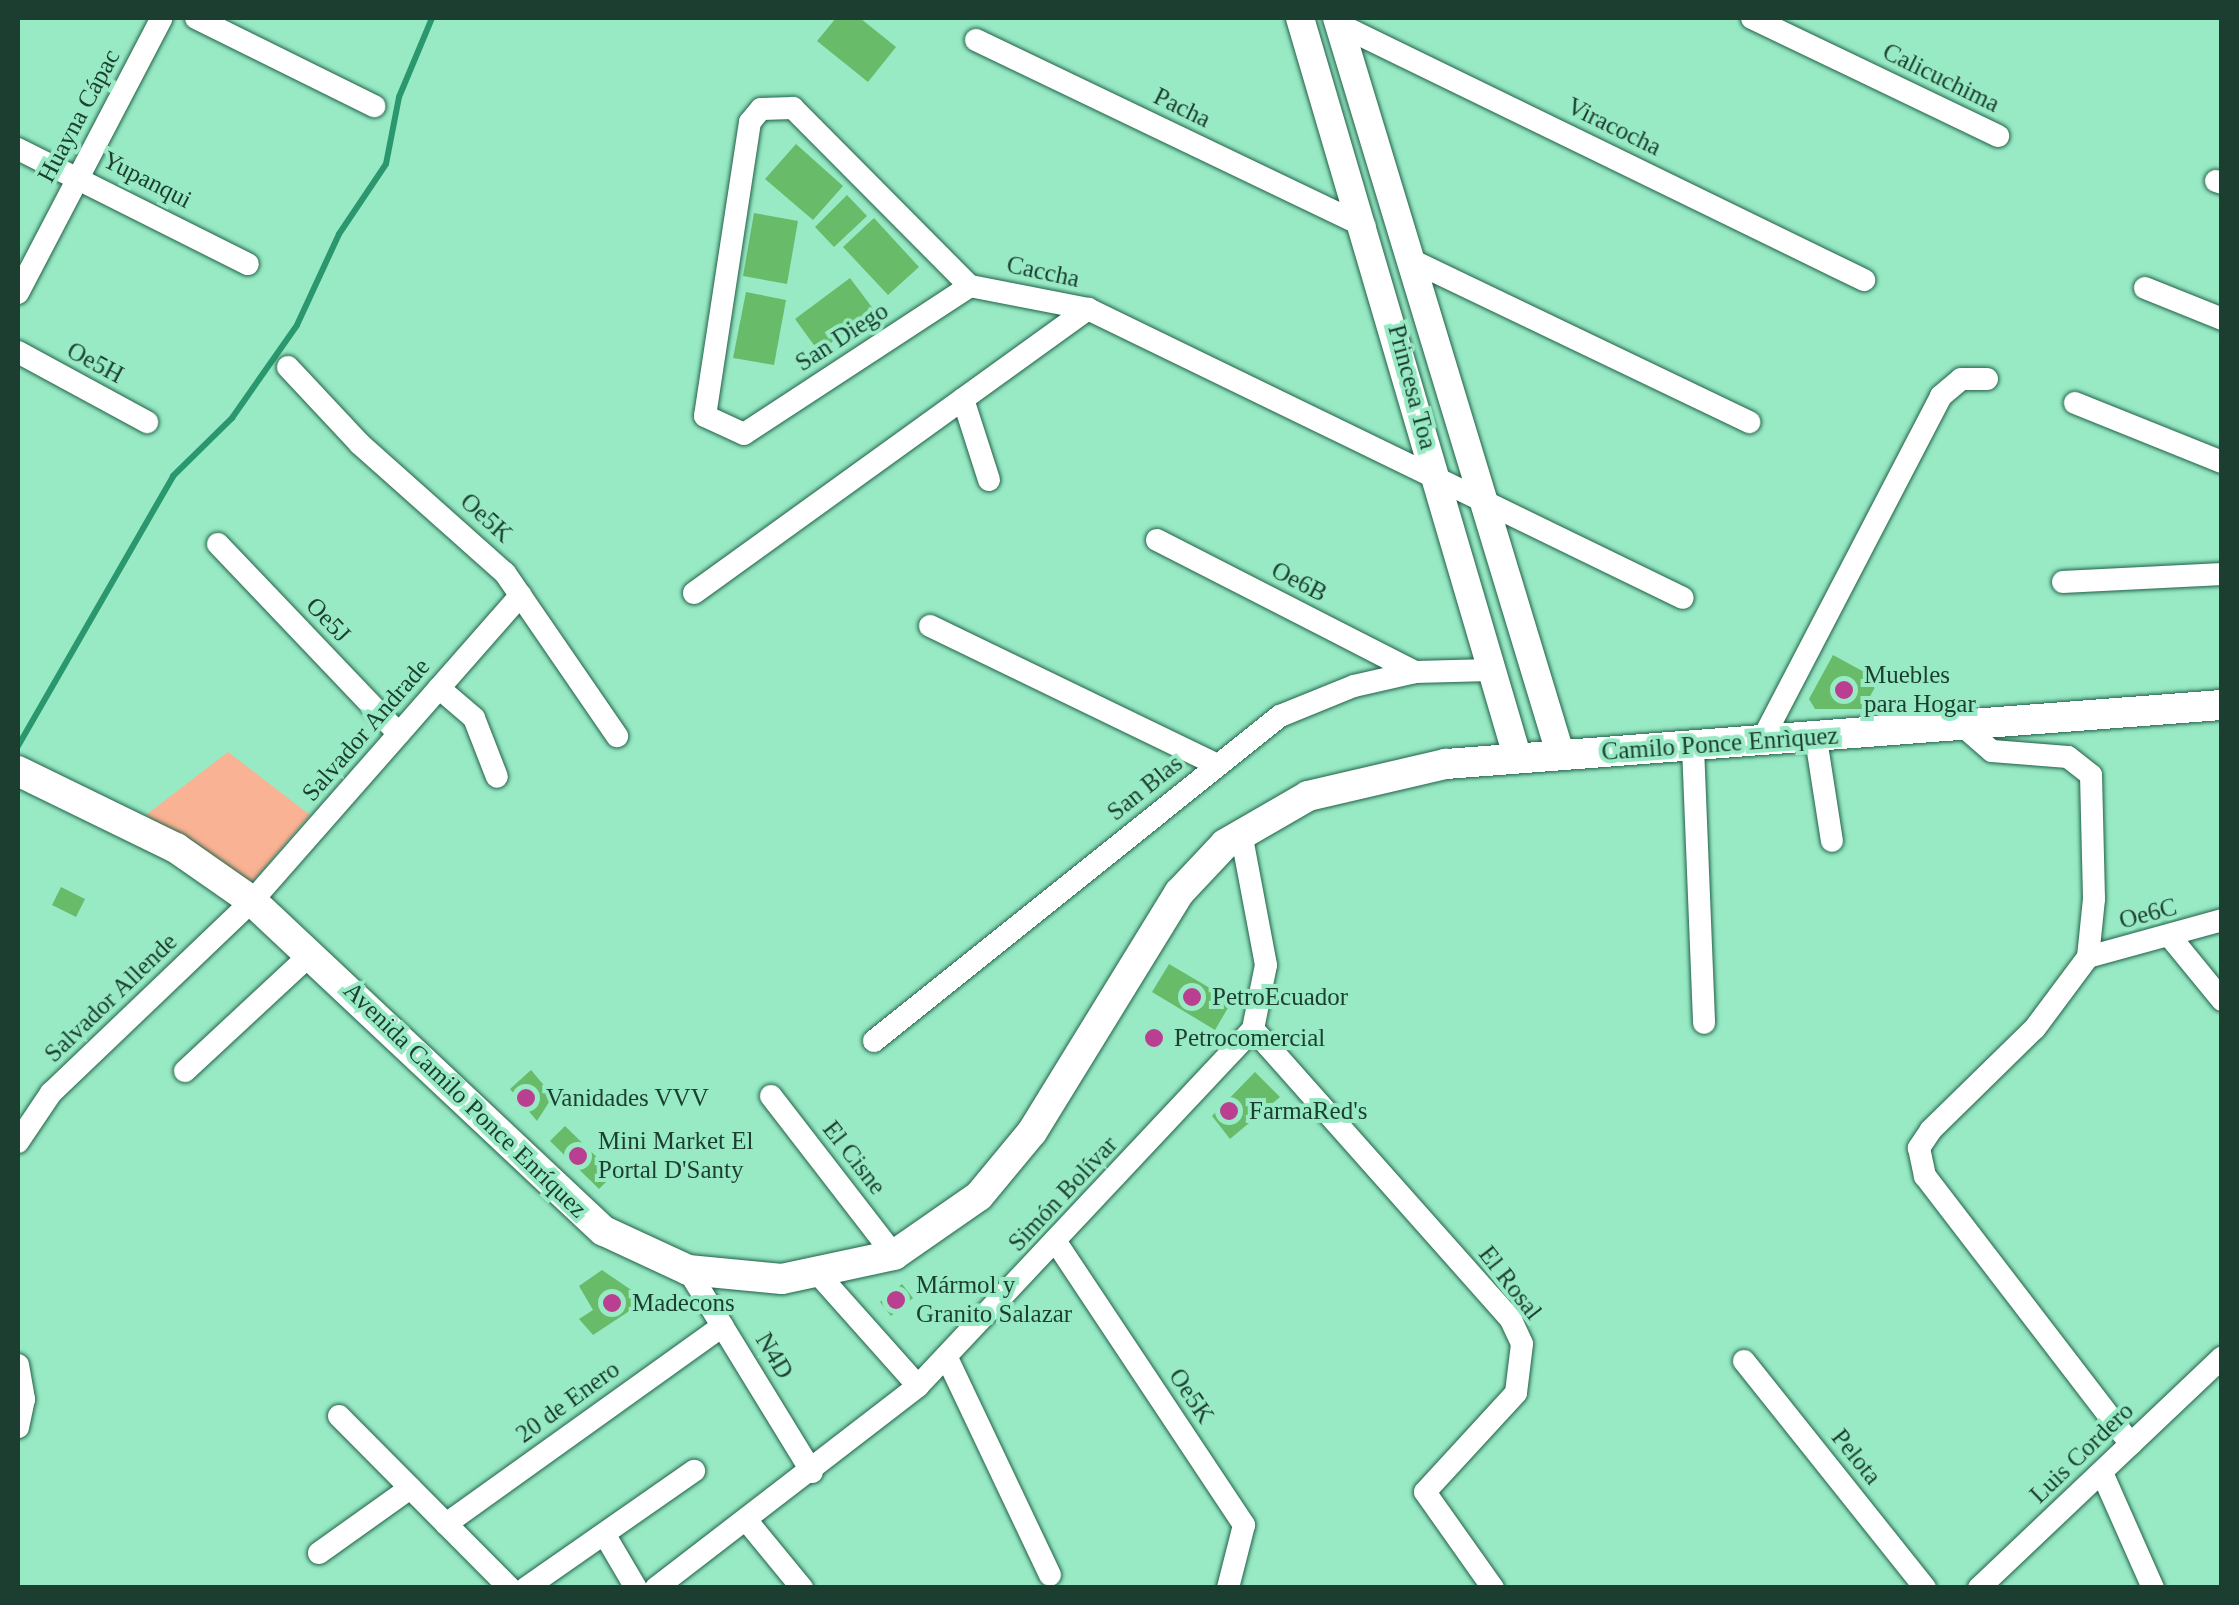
<!DOCTYPE html>
<html>
<head>
<meta charset="utf-8">
<style>
	body { margin:0 }
	#map { position:relative; width:2239px; height:1605px; overflow:hidden; background:#98eac5; font-family:Georgia,serif }
	div>[style] { position:absolute }
	[style*='--x'] { left:calc(var(--x)*1px); top:calc(var(--y)*1px); width:calc(var(--w)*1px); rotate:calc(var(--a)*1deg) }
	.green>* { inset:0; background:#f9b293 }
	.stream>* { height:6px; margin:-3px; padding:0 3px; transform-origin:3px; border-radius:3px; background:#2b976f }
	.building>* { inset:0; background:#67bb69 }
	.roads { filter:drop-shadow(0 0 2px #226149) drop-shadow(0 0 2px #226149) }
	.minor>* { height:22px; margin:-11px; padding:0 11px; transform-origin:11px; border-radius:11px; background:#fff }
	.tertiary>* { height:28px; margin:-14px; padding:0 14px; transform-origin:14px; border-radius:14px; background:#fff }
	.secondary>* { height:30px; margin:-15px; padding:0 15px; transform-origin:15px; border-radius:15px; background:#fff }
	.dots>* { width:28px; height:28px; translate:-50% -50%; box-sizing:border-box; border:5px solid #98eac5; border-radius:50% }
	span { translate:-50% -50%; white-space:nowrap; text-align:center; line-height:1.15; -webkit-text-stroke:8px #98eac5; paint-order:stroke }
	.street-label { font-size:25px; color:#1c3e30 }
	.poi-label { font-size:25px; color:#1c3e30 }
	.left { translate:0 -50%; text-align:left }
	.frame { position:absolute; inset:0; border:20px solid #1c3e30; pointer-events:none }
</style>
</head>
<body>
<div id="map">
	<div class="green">
		<i style="clip-path:polygon(228px 752px,310px 815px,248px 887px,146px 815px)"></i>
	</div>
	<div class="stream">
		<i style="--x:18;--y:746;--w:311;--a:-60.1"></i>
		<i style="--x:173;--y:476;--w:83;--a:-44.5"></i>
		<i style="--x:232;--y:418;--w:113;--a:-55"></i>
		<i style="--x:297;--y:325;--w:100;--a:-65.2"></i>
		<i style="--x:339;--y:234;--w:84;--a:-56.1"></i>
		<i style="--x:386;--y:164;--w:68;--a:-79"></i>
		<i style="--x:399;--y:97;--w:86;--a:-67.3"></i>
	</div>
	<div class="building">
		<i style="clip-path:polygon(836px 18px,860px 18px,896px 47px,868px 82px,817px 41px)"></i>
		<i style="clip-path:polygon(796px 144px,843px 186px,813px 220px,765px 179px)"></i>
		<i style="clip-path:polygon(847px 195px,867px 216px,834px 247px,815px 227px)"></i>
		<i style="clip-path:polygon(754px 213px,798px 221px,787px 284px,743px 276px)"></i>
		<i style="clip-path:polygon(874px 218px,919px 267px,888px 295px,843px 247px)"></i>
		<i style="clip-path:polygon(850px 278px,874px 310px,819px 352px,795px 319px)"></i>
		<i style="clip-path:polygon(746px 292px,786px 300px,774px 365px,733px 358px)"></i>
		<i style="clip-path:polygon(1833px 655px,1879px 680px,1863px 709px,1815px 709px,1809px 699px)"></i>
		<i style="clip-path:polygon(61px 887px,85px 899px,76px 917px,52px 905px)"></i>
		<i style="clip-path:polygon(1169px 964px,1232px 1001px,1215px 1030px,1152px 992px)"></i>
		<i style="clip-path:polygon(531px 1070px,553px 1096px,537px 1121px,510px 1089px)"></i>
		<i style="clip-path:polygon(1255px 1072px,1280px 1097px,1230px 1139px,1212px 1116px)"></i>
		<i style="clip-path:polygon(565px 1126px,614px 1174px,599px 1189px,550px 1141px)"></i>
		<i style="clip-path:polygon(602px 1270px,640px 1296px,637px 1306px,593px 1335px,579px 1319px,593px 1310px,579px 1286px)"></i>
		<i style="clip-path:polygon(902px 1284px,913px 1298px,891px 1316px,880px 1302px)"></i>
	</div>
	<div class="roads">
		<div class="minor">
			<i style="--x:196;--y:18;--w:199;--a:26.3"></i>
			<i style="--x:1752;--y:18;--w:273;--a:25.6"></i>
			<i style="--x:1340;--y:25;--w:583;--a:25.95"></i>
			<i style="--x:976;--y:40;--w:431;--a:25.6"></i>
			<i style="--x:18;--y:149;--w:257;--a:26.6"></i>
			<i style="--x:2216;--y:181;--w:6;--a:18"></i>
			<i style="--x:1413;--y:261;--w:373;--a:25.6"></i>
			<i style="--x:970;--y:286;--w:270;--a:146.8"></i>
			<i style="--x:744;--y:434;--w:43;--a:-155.2"></i>
			<i style="--x:705;--y:416;--w:297;--a:-81.3"></i>
			<i style="--x:750;--y:122;--w:17;--a:-50"></i>
			<i style="--x:761;--y:109;--w:32;--a:-2"></i>
			<i style="--x:793;--y:108;--w:251;--a:45.2"></i>
			<i style="--x:970;--y:286;--w:120;--a:11"></i>
			<i style="--x:1088;--y:309;--w:661;--a:25.91"></i>
			<i style="--x:2145;--y:288;--w:83;--a:21.9"></i>
			<i style="--x:18;--y:293;--w:310;--a:-62.4"></i>
			<i style="--x:18;--y:352;--w:147;--a:28.5"></i>
			<i style="--x:288;--y:367;--w:105;--a:46.9"></i>
			<i style="--x:360;--y:444;--w:194;--a:41.7"></i>
			<i style="--x:505;--y:573;--w:198;--a:55.5"></i>
			<i style="--x:963;--y:399;--w:85;--a:72.2"></i>
			<i style="--x:2075;--y:403;--w:158;--a:21.9"></i>
			<i style="--x:1157;--y:540;--w:290;--a:27.1"></i>
			<i style="--x:218;--y:544;--w:262;--a:46.4"></i>
			<i style="--x:2063;--y:582;--w:159;--a:-2.9"></i>
			<i style="--x:694;--y:593;--w:486;--a:-35.8"></i>
			<i style="--x:930;--y:626;--w:319;--a:25.8"></i>
			<i style="--x:439;--y:688;--w:46;--a:40.6"></i>
			<i style="--x:474;--y:718;--w:63;--a:68.7"></i>
			<i style="--x:1963;--y:726;--w:38;--a:41"></i>
			<i style="--x:1992;--y:751;--w:76;--a:4.5"></i>
			<i style="--x:2068;--y:757;--w:29;--a:38"></i>
			<i style="--x:2091;--y:775;--w:124;--a:88.6"></i>
			<i style="--x:2094;--y:899;--w:58;--a:95.9"></i>
			<i style="--x:2088;--y:957;--w:89;--a:126.7"></i>
			<i style="--x:2035;--y:1028;--w:146;--a:135.6"></i>
			<i style="--x:1931;--y:1130;--w:22;--a:124"></i>
			<i style="--x:1919;--y:1148;--w:29;--a:78"></i>
			<i style="--x:1925;--y:1176;--w:338;--a:52.5"></i>
			<i style="--x:1816;--y:739;--w:103;--a:81.1"></i>
			<i style="--x:1760;--y:744;--w:392;--a:-62.5"></i>
			<i style="--x:1941;--y:396;--w:26;--a:-40"></i>
			<i style="--x:1961;--y:379;--w:26;--a:0"></i>
			<i style="--x:1693;--y:747;--w:276;--a:87.7"></i>
			<i style="--x:2172;--y:939;--w:79;--a:50.7"></i>
			<i style="--x:2088;--y:957;--w:139;--a:-15.4"></i>
			<i style="--x:1253;--y:1029;--w:389;--a:48.4"></i>
			<i style="--x:1511;--y:1320;--w:26;--a:65"></i>
			<i style="--x:1522;--y:1344;--w:49;--a:97"></i>
			<i style="--x:1516;--y:1393;--w:134;--a:132.6"></i>
			<i style="--x:1425;--y:1492;--w:118;--a:54.7"></i>
			<i style="--x:874;--y:1041;--w:520;--a:-38.68"></i>
			<i style="--x:1280;--y:716;--w:80;--a:-22.1"></i>
			<i style="--x:1354;--y:686;--w:63;--a:-12.9"></i>
			<i style="--x:1415;--y:672;--w:76;--a:-1.5"></i>
			<i style="--x:185;--y:1071;--w:171;--a:-42.9"></i>
			<i style="--x:771;--y:1096;--w:201;--a:52.3"></i>
			<i style="--x:18;--y:1142;--w:59;--a:-56"></i>
			<i style="--x:51;--y:1093;--w:278;--a:-43.7"></i>
			<i style="--x:252;--y:901;--w:407;--a:-48.7"></i>
			<i style="--x:1056;--y:1242;--w:340;--a:56.4"></i>
			<i style="--x:1244;--y:1525;--w:65;--a:104.3"></i>
			<i style="--x:688;--y:1270;--w:237;--a:58.5"></i>
			<i style="--x:820;--y:1276;--w:147;--a:48.3"></i>
			<i style="--x:947;--y:1358;--w:240;--a:64.6"></i>
			<i style="--x:1744;--y:1361;--w:290;--a:51.4"></i>
			<i style="--x:18;--y:1365;--w:35;--a:80"></i>
			<i style="--x:24;--y:1399;--w:29;--a:102"></i>
			<i style="--x:339;--y:1416;--w:243;--a:45.2"></i>
			<i style="--x:2103;--y:1475;--w:124;--a:66.1"></i>
			<i style="--x:747;--y:1521;--w:87;--a:50.6"></i>
			<i style="--x:446;--y:1524;--w:340;--a:-35.6"></i>
			<i style="--x:606;--y:1537;--w:59;--a:59.5"></i>
			<i style="--x:319;--y:1553;--w:112;--a:-35.5"></i>
			<i style="--x:526;--y:1588;--w:205;--a:-34.9"></i>
			<i style="--x:656;--y:1588;--w:331;--a:-37.6"></i>
			<i style="--x:918;--y:1386;--w:490;--a:-46.8"></i>
			<i style="--x:1253;--y:1029;--w:65;--a:-78.5"></i>
			<i style="--x:1266;--y:965;--w:134;--a:-100.7"></i>
			<i style="--x:1979;--y:1588;--w:335;--a:-43.5"></i>
		</div>
		<div class="tertiary">
			<i style="--x:1300;--y:18;--w:772;--a:73.61"></i>
			<i style="--x:1337;--y:18;--w:768;--a:73.12"></i>
		</div>
		<div class="secondary">
			<i style="--x:18;--y:771;--w:176;--a:26"></i>
			<i style="--x:176;--y:848;--w:93;--a:34.9"></i>
			<i style="--x:252;--y:901;--w:482;--a:43.2"></i>
			<i style="--x:604;--y:1231;--w:93;--a:24.9"></i>
			<i style="--x:688;--y:1270;--w:94;--a:5.5"></i>
			<i style="--x:782;--y:1279;--w:115;--a:-12.1"></i>
			<i style="--x:894;--y:1255;--w:103;--a:-34.8"></i>
			<i style="--x:979;--y:1196;--w:83;--a:-50.4"></i>
			<i style="--x:1032;--y:1132;--w:281;--a:-58.4"></i>
			<i style="--x:1179;--y:893;--w:67;--a:-46.8"></i>
			<i style="--x:1225;--y:844;--w:96;--a:-30"></i>
			<i style="--x:1308;--y:796;--w:142;--a:-13.1"></i>
			<i style="--x:1446;--y:764;--w:778;--a:-4.35"></i>
		</div>
	</div>
	<div class="dots">
		<i style="left:1844px;top:690px;background:#bb3f90"></i>
		<i style="left:1192px;top:997px;background:#bb3f90"></i>
		<i style="left:1154px;top:1038px;background:#bb3f90"></i>
		<i style="left:526px;top:1098px;background:#bb3f90"></i>
		<i style="left:1229px;top:1111px;background:#bb3f90"></i>
		<i style="left:578px;top:1156px;background:#bb3f90"></i>
		<i style="left:896px;top:1300px;background:#bb3f90"></i>
		<i style="left:612px;top:1303px;background:#bb3f90"></i>
	</div>
	<div class="street-label">
		<span style="left:1941px;top:78px;rotate:26deg">Calicuchima</span>
		<span style="left:1182px;top:108px;rotate:26deg">Pacha</span>
		<span style="left:79px;top:116px;rotate:-62deg">Huayna Cápac</span>
		<span style="left:1614px;top:127px;rotate:26deg">Viracocha</span>
		<span style="left:147px;top:180px;rotate:27deg">Yupanqui</span>
		<span style="left:1043px;top:272px;rotate:12deg">Caccha</span>
		<span style="left:842px;top:337px;rotate:-33deg">San Diego</span>
		<span style="left:95px;top:363px;rotate:28deg">Oe5H</span>
		<span style="left:1412px;top:387px;rotate:75deg">Princesa Toa</span>
		<span style="left:486px;top:518px;rotate:42deg">Oe5K</span>
		<span style="left:1299px;top:582px;rotate:27deg">Oe6B</span>
		<span style="left:328px;top:620px;rotate:46deg">Oe5J</span>
		<span style="left:366px;top:730px;rotate:-49deg">Salvador Andrade</span>
		<span style="left:1720px;top:744px;rotate:-4deg">Camilo Ponce Enrìquez</span>
		<span style="left:1145px;top:788px;rotate:-39deg">San Blas</span>
		<span style="left:2148px;top:914px;rotate:-15deg">Oe6C</span>
		<span style="left:111px;top:998px;rotate:-44deg">Salvador Allende</span>
		<span style="left:465px;top:1100px;rotate:44deg">Avenida Camilo Ponce Enríquez</span>
		<span style="left:854px;top:1158px;rotate:52deg">El Cisne</span>
		<span style="left:1063px;top:1194px;rotate:-47deg">Simón Bolívar</span>
		<span style="left:1510px;top:1283px;rotate:52deg">El Rosal</span>
		<span style="left:774px;top:1356px;rotate:59deg">N4D</span>
		<span style="left:1191px;top:1396px;rotate:56deg">Oe5K</span>
		<span style="left:568px;top:1402px;rotate:-36deg">20 de Enero</span>
		<span style="left:2082px;top:1453px;rotate:-44deg">Luis Cordero</span>
		<span style="left:1856px;top:1457px;rotate:51deg">Pelota</span>
	</div>
	<div class="poi-label">
		<span class="left" style="left:1864px;top:690px">Muebles<br>para Hogar</span>
		<span class="left" style="left:1212px;top:997px">PetroEcuador</span>
		<span class="left" style="left:1174px;top:1038px">Petrocomercial</span>
		<span class="left" style="left:546px;top:1098px">Vanidades VVV</span>
		<span class="left" style="left:1249px;top:1111px">FarmaRed's</span>
		<span class="left" style="left:598px;top:1156px">Mini Market El<br>Portal D'Santy</span>
		<span class="left" style="left:916px;top:1300px">Mármol y<br>Granito Salazar</span>
		<span class="left" style="left:632px;top:1303px">Madecons</span>
	</div>
	<div class="frame"></div>
</div>
</body>
</html>
